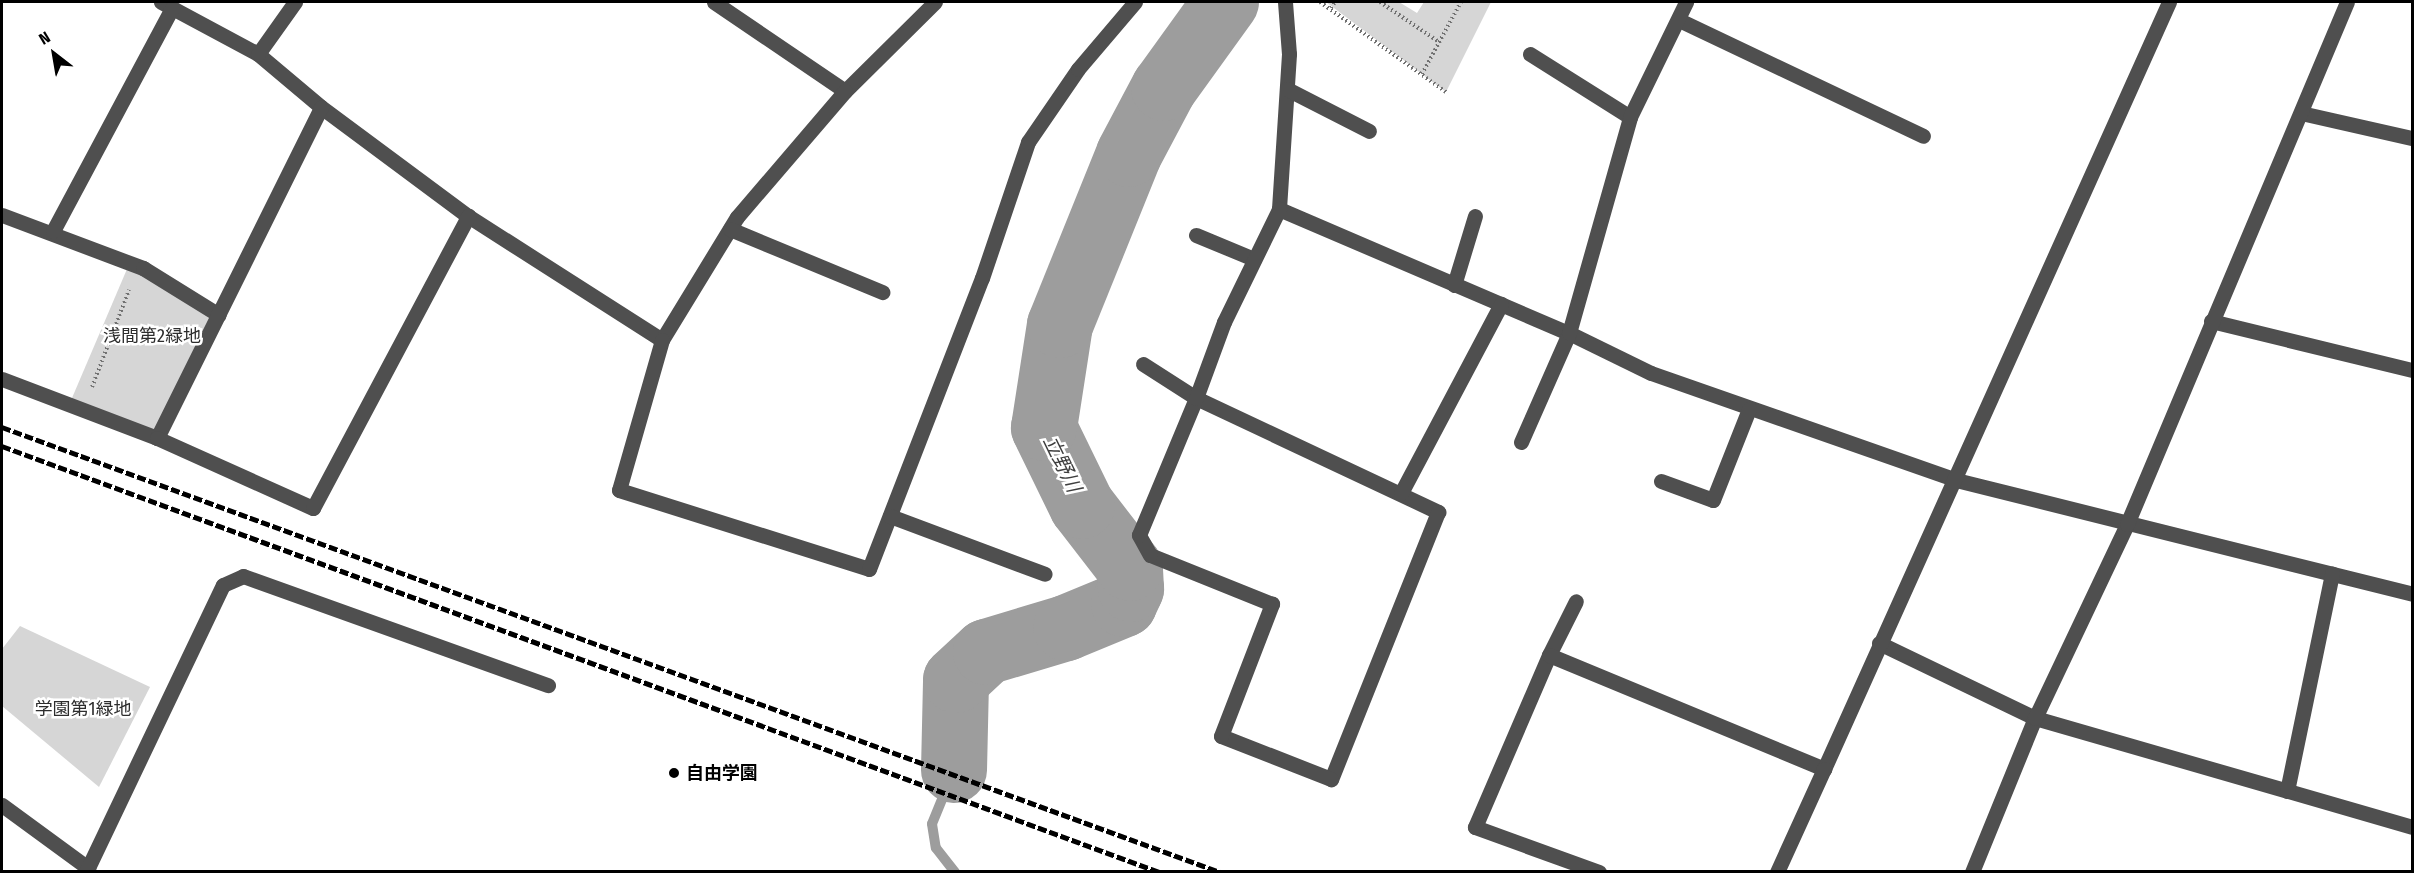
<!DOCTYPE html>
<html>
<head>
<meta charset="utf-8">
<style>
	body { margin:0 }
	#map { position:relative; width:2414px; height:873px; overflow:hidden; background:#fff; font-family:"Fira Sans Condensed","Noto Sans JP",sans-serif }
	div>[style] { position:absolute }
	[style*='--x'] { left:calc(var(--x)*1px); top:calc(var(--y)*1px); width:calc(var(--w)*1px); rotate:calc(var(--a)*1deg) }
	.green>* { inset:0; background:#d6d6d6 }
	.stream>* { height:10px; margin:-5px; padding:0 5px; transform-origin:5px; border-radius:5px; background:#9d9d9d }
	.river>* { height:66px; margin:-33px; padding:0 33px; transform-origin:33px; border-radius:33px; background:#9d9d9d }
	.path>* { height:4px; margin-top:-2px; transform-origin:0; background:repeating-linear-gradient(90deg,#717171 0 1.5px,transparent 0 4.5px) }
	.minor>* { height:15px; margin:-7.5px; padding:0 7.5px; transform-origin:7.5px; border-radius:7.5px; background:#4f4f4f }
	.rail>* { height:4.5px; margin-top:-2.25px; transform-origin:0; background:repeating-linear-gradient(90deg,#000 0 9px,transparent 0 12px) }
	.dots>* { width:16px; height:16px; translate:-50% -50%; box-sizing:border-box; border:3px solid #fff; border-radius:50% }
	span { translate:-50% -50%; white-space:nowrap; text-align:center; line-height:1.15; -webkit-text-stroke:5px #fff; paint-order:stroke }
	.park-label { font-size:18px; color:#2d2d2d }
	.poi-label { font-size:18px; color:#000; font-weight:700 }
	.left { translate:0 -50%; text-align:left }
	.water-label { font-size:20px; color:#3e3e3e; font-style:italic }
	.frame { position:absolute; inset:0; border:3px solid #000; pointer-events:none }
	.north { position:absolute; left:24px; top:24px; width:60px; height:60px; -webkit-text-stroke:4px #fff; paint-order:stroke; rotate:329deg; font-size:16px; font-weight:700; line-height:24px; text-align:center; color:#000 }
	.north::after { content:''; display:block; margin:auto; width:21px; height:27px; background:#000; clip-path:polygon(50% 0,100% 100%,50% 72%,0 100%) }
</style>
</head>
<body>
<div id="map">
	<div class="green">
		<i style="clip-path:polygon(1326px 2px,1399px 2px,1417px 13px,1424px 2px,1491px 2px,1446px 92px)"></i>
		<i style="clip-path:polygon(130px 262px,219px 315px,157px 438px,69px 405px)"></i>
		<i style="clip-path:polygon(20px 626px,150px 687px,99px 787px,2px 706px,2px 649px)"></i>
	</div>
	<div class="stream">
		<i style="--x:954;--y:770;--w:58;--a:112.2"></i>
		<i style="--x:932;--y:824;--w:24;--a:81"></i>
		<i style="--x:936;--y:848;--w:31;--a:52"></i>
	</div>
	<div class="river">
		<i style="--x:954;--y:770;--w:90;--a:-88.7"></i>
		<i style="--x:956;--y:680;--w:41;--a:-43"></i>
		<i style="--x:986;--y:652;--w:84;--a:-16.7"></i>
		<i style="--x:1066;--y:628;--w:63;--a:-22.5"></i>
		<i style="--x:1124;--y:604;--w:17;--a:-65"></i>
		<i style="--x:1131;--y:589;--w:21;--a:-93"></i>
		<i style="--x:1130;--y:568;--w:78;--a:-127.7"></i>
		<i style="--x:1082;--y:506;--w:87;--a:-116"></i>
		<i style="--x:1044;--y:428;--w:104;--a:-81.2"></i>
		<i style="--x:1060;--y:325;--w:184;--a:-68"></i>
		<i style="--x:1129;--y:154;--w:75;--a:-62.1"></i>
		<i style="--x:1164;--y:88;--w:106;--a:-54.2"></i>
	</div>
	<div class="path">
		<i style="--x:1320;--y:2;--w:155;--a:35.5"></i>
		<i style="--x:1380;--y:2;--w:71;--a:34.1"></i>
		<i style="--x:1331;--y:8;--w:7;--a:-56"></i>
		<i style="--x:1422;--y:74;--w:82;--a:-61.6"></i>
		<i style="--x:92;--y:387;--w:104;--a:-69.1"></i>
	</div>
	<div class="minor">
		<i style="--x:161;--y:2;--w:110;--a:28.2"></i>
		<i style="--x:258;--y:54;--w:82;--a:40.1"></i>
		<i style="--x:321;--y:107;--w:183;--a:36.6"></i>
		<i style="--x:468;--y:216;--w:230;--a:32.6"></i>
		<i style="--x:714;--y:2;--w:158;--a:34.2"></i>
		<i style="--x:935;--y:2;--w:127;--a:135.3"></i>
		<i style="--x:845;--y:91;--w:166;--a:130.6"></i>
		<i style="--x:737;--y:217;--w:144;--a:121.4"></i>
		<i style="--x:662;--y:340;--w:156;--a:106"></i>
		<i style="--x:619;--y:490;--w:262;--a:17.5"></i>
		<i style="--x:869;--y:569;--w:312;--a:-68.8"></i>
		<i style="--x:982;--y:278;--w:144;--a:-71.3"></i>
		<i style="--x:1028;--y:142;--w:88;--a:-55.6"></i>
		<i style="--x:1078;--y:69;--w:88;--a:-49.6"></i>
		<i style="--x:1285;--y:2;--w:52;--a:85.6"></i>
		<i style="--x:1289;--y:54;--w:155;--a:93.7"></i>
		<i style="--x:1279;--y:209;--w:315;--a:23.2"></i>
		<i style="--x:1569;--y:333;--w:91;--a:26"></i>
		<i style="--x:1651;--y:373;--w:323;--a:19.3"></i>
		<i style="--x:1956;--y:480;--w:470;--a:14"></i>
		<i style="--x:1679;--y:20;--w:270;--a:25.4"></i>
		<i style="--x:258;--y:54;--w:64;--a:-54.6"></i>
		<i style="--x:1530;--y:54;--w:118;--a:32.2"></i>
		<i style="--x:1287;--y:89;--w:92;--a:27.1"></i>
		<i style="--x:2301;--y:113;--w:114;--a:12.7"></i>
		<i style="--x:2;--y:215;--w:151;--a:20.6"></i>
		<i style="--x:143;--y:268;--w:89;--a:31.7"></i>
		<i style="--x:730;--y:229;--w:165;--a:22.5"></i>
		<i style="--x:53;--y:231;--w:253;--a:-61.9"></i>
		<i style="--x:1196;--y:235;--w:63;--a:22.5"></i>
		<i style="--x:1454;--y:285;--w:72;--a:-73.1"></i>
		<i style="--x:2211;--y:321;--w:207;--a:13.7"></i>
		<i style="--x:1143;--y:364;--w:63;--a:32.7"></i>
		<i style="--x:1196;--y:398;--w:268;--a:25.2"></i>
		<i style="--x:1438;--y:512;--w:288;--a:111.8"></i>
		<i style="--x:1331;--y:779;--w:118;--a:-158.6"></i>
		<i style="--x:1221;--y:736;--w:142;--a:-68.9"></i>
		<i style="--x:1272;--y:604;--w:131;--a:-158.1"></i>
		<i style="--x:1150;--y:555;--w:23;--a:-119"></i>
		<i style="--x:1139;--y:535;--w:148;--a:-67.4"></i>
		<i style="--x:1196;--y:398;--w:81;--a:-69.8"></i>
		<i style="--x:1224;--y:322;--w:126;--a:-64"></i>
		<i style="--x:2;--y:379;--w:166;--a:20.8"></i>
		<i style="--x:157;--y:438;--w:369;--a:-63.6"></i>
		<i style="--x:157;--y:438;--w:171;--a:24.2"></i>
		<i style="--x:313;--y:508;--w:331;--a:-62"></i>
		<i style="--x:1521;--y:442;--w:119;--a:-66.2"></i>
		<i style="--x:1569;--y:333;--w:224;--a:-74.2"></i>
		<i style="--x:1630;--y:117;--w:128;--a:-64"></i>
		<i style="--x:1661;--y:481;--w:55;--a:20.1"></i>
		<i style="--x:1713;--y:500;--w:98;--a:-68.4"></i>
		<i style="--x:1401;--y:493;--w:214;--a:-62.1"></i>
		<i style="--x:890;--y:516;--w:165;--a:20.5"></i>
		<i style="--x:1879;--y:643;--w:173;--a:25.7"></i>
		<i style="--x:2035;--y:718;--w:392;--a:16.1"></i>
		<i style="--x:1549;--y:655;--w:60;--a:-63.4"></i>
		<i style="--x:2287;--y:791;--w:222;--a:-78.3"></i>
		<i style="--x:2;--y:805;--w:107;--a:36.2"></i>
		<i style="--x:86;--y:872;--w:318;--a:-64.5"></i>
		<i style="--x:223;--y:585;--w:22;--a:-24"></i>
		<i style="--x:243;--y:576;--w:324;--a:19.7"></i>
		<i style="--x:1599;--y:872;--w:132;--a:-160.1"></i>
		<i style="--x:1475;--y:827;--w:187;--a:-66.7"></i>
		<i style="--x:1549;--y:655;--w:298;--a:22.5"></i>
		<i style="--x:1824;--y:769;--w:841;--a:-65.78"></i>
		<i style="--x:1777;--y:872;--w:113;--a:-65.5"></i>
		<i style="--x:1972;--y:872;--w:166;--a:-67.8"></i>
		<i style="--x:2035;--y:718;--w:215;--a:-64.6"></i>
		<i style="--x:2127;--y:524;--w:566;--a:-67.15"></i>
	</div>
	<div class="rail">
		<i style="--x:2;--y:427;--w:1297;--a:20.07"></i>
		<i style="--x:2;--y:446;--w:1233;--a:20.21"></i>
	</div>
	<div class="dots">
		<i style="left:674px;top:773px;background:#000"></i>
	</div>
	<div class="park-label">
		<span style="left:152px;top:336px">浅間第2緑地</span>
		<span style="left:83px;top:709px">学園第1緑地</span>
	</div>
	<div class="poi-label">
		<span class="left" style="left:686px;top:773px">自由学園</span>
	</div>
	<div class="water-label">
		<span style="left:1062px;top:464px;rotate:64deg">立野川</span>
	</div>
	<div class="frame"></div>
	<div class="north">N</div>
</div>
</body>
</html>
